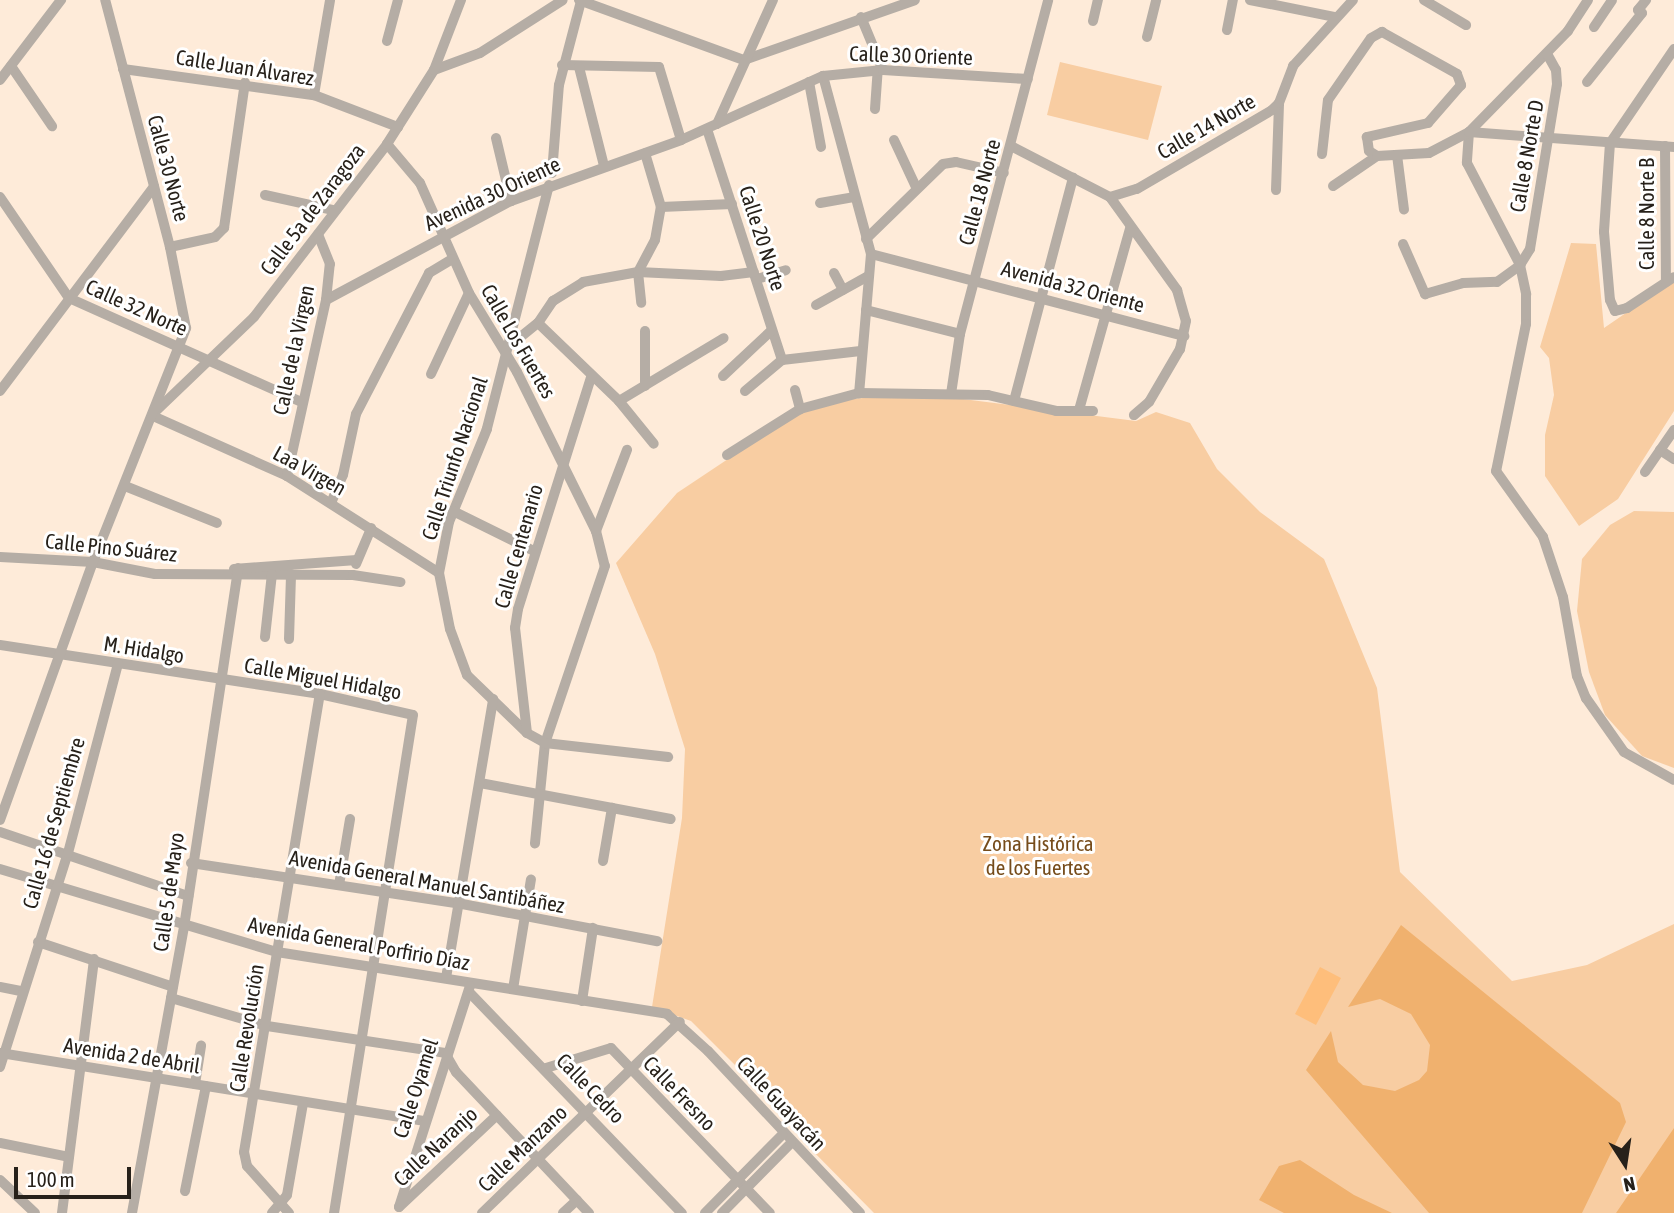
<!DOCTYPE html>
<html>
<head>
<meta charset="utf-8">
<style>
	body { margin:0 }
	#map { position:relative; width:1674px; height:1213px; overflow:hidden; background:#feebd9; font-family:"Asap Condensed",sans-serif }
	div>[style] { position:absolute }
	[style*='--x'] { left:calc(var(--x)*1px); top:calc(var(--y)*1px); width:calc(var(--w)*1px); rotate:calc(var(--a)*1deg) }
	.green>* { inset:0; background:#f8cda2 }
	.forest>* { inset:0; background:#f0b16e }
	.water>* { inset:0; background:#febe7b }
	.minor>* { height:10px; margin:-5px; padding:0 5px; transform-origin:5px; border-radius:5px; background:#b5ada5 }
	span { translate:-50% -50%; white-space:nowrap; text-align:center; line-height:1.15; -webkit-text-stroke:6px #fff; paint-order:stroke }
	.street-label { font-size:21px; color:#27211a }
	.park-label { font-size:21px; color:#764c1b }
	.north { position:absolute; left:1590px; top:1129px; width:70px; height:70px; -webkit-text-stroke:5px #fff; paint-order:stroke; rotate:168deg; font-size:19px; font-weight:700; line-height:28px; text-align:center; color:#27211a }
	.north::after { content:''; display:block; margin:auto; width:24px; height:32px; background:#27211a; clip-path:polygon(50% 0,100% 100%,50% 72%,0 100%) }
	.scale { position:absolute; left:14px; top:1167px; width:117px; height:32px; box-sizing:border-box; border:4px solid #27211a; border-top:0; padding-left:9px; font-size:21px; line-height:24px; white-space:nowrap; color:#27211a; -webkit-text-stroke:5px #fff; paint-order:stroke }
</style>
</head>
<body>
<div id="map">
	<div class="green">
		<i style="clip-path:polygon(1060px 62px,1162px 86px,1148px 140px,1047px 115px)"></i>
		<i style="clip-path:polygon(1571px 243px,1596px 244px,1604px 328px,1674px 280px,1674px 411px,1618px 499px,1579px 526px,1545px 476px,1545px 435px,1554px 395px,1549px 358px,1540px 347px)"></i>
		<i style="clip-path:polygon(887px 396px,939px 396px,1136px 421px,1156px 412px,1190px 423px,1217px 469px,1260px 512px,1324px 559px,1377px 688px,1400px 872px,1512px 981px,1587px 965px,1674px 924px,1674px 1213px,874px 1213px,804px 1142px,804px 1134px,691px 1021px,652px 1007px,682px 818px,685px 749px,655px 654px,616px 563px,677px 493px,797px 413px,839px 400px)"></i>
		<i style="clip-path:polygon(1634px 511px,1674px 512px,1674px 768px,1642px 756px,1605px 715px,1589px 672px,1577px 611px,1582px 559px,1610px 525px)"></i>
	</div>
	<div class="forest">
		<i style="clip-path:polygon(1401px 925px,1620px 1103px,1626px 1122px,1582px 1213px,1429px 1213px,1306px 1070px,1331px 1031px,1338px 1062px,1363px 1085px,1395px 1091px,1419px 1080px,1427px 1071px,1430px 1045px,1411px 1014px,1380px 999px,1348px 1007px)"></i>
		<i style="clip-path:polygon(1674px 1127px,1674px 1213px,1616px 1213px,1674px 1128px)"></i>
		<i style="clip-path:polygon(1300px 1160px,1354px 1195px,1392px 1213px,1284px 1213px,1259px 1200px,1279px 1166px)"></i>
	</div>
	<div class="water">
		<i style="clip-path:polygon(1320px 967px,1341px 978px,1316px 1025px,1295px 1014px)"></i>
	</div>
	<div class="minor">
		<i style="--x:579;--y:0;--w:176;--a:20"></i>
		<i style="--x:744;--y:60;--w:181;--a:-19.3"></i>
		<i style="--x:1250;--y:0;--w:87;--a:11.3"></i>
		<i style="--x:1424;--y:0;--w:49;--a:30.8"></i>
		<i style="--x:1588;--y:0;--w:37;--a:123"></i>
		<i style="--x:1568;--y:31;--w:141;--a:134.4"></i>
		<i style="--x:1469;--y:132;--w:31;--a:94"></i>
		<i style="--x:1467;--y:163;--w:115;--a:62.5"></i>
		<i style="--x:1520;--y:265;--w:30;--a:78"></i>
		<i style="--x:1526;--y:294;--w:30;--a:90"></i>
		<i style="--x:1526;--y:324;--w:150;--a:101.5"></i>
		<i style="--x:1496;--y:471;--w:81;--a:54.5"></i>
		<i style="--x:1543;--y:537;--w:63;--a:71.6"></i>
		<i style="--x:1563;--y:597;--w:80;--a:80"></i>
		<i style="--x:1577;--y:676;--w:24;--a:68"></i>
		<i style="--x:1586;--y:698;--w:66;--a:54.9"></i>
		<i style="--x:1624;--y:752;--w:57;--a:29.2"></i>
		<i style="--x:861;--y:17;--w:57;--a:67.5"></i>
		<i style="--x:1093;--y:21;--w:22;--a:-77"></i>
		<i style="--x:1594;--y:27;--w:32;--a:-56"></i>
		<i style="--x:1227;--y:30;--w:31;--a:-79"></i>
		<i style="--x:1147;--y:37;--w:38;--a:-76"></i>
		<i style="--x:387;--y:41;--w:42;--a:-75"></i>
		<i style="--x:1674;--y:49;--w:114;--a:124.2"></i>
		<i style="--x:1610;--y:143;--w:89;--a:93.9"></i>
		<i style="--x:1604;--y:232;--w:68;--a:85"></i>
		<i style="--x:1610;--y:300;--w:12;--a:66"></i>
		<i style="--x:1615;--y:311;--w:12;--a:-14"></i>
		<i style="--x:1627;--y:308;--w:56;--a:-33.4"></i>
		<i style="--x:562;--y:65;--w:97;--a:1.2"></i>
		<i style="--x:659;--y:67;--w:76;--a:73.2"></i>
		<i style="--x:11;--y:66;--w:73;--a:55.7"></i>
		<i style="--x:579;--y:67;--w:102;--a:75.8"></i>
		<i style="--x:123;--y:69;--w:193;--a:7.8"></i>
		<i style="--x:314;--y:95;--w:90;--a:20.9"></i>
		<i style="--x:434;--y:70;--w:49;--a:-20.3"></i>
		<i style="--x:480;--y:53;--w:98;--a:-32.6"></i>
		<i style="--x:823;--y:76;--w:184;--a:74.9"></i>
		<i style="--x:871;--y:254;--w:140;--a:94.9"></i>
		<i style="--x:0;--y:80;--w:101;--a:-52.7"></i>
		<i style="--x:809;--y:82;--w:66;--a:79.5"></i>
		<i style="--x:1587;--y:82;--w:88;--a:-51.4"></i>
		<i style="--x:1642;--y:13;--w:5;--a:-143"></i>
		<i style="--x:1638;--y:10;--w:13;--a:-51"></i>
		<i style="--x:314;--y:95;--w:96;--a:-80.4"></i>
		<i style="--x:875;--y:109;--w:39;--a:-86"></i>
		<i style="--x:717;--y:124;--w:136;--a:-65.7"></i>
		<i style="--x:707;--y:129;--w:243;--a:72"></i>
		<i style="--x:496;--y:138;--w:65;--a:76.6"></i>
		<i style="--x:894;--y:140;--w:52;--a:64.9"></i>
		<i style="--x:387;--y:144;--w:51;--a:49.8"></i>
		<i style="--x:420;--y:183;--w:120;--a:66"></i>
		<i style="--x:469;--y:293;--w:92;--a:58.7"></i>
		<i style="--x:517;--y:372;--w:178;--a:63.6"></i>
		<i style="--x:596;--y:531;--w:36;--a:76"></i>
		<i style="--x:605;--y:566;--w:187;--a:108.7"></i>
		<i style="--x:545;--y:743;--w:101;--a:95.7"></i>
		<i style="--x:1011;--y:146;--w:111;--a:27.3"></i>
		<i style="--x:1110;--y:197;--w:115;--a:54.2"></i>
		<i style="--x:1177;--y:290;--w:32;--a:74"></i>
		<i style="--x:1186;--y:321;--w:29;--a:102"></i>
		<i style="--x:1180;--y:349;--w:61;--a:120.3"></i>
		<i style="--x:1149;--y:402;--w:20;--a:139"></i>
		<i style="--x:1665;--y:146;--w:136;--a:89.6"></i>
		<i style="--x:1322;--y:154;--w:54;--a:-83.7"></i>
		<i style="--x:1328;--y:100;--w:75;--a:-55.3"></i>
		<i style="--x:1371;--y:38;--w:13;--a:-29"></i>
		<i style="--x:1382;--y:32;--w:86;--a:29.2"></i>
		<i style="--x:1457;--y:74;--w:12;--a:70"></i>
		<i style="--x:1461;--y:85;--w:50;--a:131"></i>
		<i style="--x:1428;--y:123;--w:63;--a:167.1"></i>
		<i style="--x:1367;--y:137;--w:14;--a:82"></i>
		<i style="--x:1369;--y:151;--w:9;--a:32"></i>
		<i style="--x:1397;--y:155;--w:55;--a:82.7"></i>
		<i style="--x:552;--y:173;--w:88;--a:-85.5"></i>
		<i style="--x:559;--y:85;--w:87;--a:-75.3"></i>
		<i style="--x:549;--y:185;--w:252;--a:104.3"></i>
		<i style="--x:487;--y:429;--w:100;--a:112.2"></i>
		<i style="--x:449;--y:522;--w:52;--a:101.1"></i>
		<i style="--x:439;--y:573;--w:57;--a:78.9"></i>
		<i style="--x:450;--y:629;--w:49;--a:69.7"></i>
		<i style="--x:467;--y:675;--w:83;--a:44"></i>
		<i style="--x:527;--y:733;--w:21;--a:29"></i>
		<i style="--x:545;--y:743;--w:124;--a:6.5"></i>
		<i style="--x:1333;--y:186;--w:53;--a:-34.3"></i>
		<i style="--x:1377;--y:156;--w:52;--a:-3.3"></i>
		<i style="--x:1429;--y:153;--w:45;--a:-27.7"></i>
		<i style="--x:1469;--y:132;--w:206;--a:4.2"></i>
		<i style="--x:1276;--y:190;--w:87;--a:-88"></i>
		<i style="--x:265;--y:195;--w:70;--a:12.4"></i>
		<i style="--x:0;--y:197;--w:122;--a:55.7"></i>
		<i style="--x:69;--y:298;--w:254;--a:24.1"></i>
		<i style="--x:1110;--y:197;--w:28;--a:-17"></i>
		<i style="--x:1137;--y:189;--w:156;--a:-30.3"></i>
		<i style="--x:1272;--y:110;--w:10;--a:-45"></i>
		<i style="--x:1279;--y:103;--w:40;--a:-69"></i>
		<i style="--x:1293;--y:66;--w:89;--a:-47.7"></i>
		<i style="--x:820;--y:203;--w:34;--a:-10"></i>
		<i style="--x:661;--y:207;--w:71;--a:-2.4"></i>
		<i style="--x:866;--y:239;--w:107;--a:-44.2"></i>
		<i style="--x:943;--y:164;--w:13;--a:-9"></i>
		<i style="--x:956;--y:162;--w:49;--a:12.9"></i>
		<i style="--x:1403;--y:244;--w:55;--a:66.3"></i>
		<i style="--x:1425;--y:294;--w:40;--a:-16"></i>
		<i style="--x:1463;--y:283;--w:34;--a:-2"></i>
		<i style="--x:1497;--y:282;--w:29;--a:-36"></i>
		<i style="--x:1520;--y:265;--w:19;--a:-58"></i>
		<i style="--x:1530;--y:249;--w:167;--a:-80.7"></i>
		<i style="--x:1557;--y:84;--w:14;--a:-94"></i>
		<i style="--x:1556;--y:70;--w:18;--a:-119"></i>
		<i style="--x:170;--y:247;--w:46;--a:-12.5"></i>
		<i style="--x:215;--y:237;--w:13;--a:-45"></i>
		<i style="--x:224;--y:228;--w:147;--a:-81.8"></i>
		<i style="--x:871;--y:254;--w:324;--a:14.7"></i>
		<i style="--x:638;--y:272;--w:36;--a:-62"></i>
		<i style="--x:655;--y:240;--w:34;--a:-80"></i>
		<i style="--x:661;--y:207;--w:56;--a:-106.5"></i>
		<i style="--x:638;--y:272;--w:31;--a:84"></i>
		<i style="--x:834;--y:273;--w:19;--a:62"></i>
		<i style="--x:757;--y:279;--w:30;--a:-17"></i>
		<i style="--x:326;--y:300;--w:210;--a:-28.2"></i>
		<i style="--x:511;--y:201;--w:181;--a:-19.7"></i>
		<i style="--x:681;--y:140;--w:156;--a:-24.3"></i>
		<i style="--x:823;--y:76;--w:60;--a:-5.7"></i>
		<i style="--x:883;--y:70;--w:145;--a:3.6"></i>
		<i style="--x:816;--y:305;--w:60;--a:-29.1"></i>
		<i style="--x:866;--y:310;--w:97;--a:14.3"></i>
		<i style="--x:538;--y:323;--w:112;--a:43.9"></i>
		<i style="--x:619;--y:401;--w:55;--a:50.9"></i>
		<i style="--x:645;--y:331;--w:55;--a:90"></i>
		<i style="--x:513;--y:343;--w:32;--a:-39"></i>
		<i style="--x:538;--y:323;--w:27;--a:-56"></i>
		<i style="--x:553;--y:301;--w:36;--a:-32"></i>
		<i style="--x:583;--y:282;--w:56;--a:-10.3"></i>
		<i style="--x:638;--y:272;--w:83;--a:2.8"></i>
		<i style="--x:721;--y:276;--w:33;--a:-7"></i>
		<i style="--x:782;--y:360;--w:79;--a:-6.6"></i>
		<i style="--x:431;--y:374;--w:89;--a:-64.9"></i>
		<i style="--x:723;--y:376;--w:67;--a:-43.2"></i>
		<i style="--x:795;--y:390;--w:20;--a:75"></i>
		<i style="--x:0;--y:391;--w:256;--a:-53"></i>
		<i style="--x:745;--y:391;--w:48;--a:-40"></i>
		<i style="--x:951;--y:394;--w:61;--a:-81.5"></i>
		<i style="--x:960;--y:334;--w:345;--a:-75.2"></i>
		<i style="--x:619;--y:401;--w:122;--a:-31"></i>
		<i style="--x:1014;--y:401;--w:231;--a:-75.2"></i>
		<i style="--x:157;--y:410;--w:134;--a:-43.8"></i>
		<i style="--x:254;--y:317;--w:218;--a:-52.4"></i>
		<i style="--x:387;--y:144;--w:88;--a:-57.6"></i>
		<i style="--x:434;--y:70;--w:75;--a:-68.9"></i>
		<i style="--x:1079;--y:410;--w:189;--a:-74.3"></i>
		<i style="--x:153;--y:416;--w:147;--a:24.1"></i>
		<i style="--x:287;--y:476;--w:180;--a:32.5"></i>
		<i style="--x:1660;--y:450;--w:17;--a:33"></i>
		<i style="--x:727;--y:455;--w:86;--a:-32.2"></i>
		<i style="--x:800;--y:409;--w:61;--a:-15.2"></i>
		<i style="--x:859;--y:393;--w:129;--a:0.9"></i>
		<i style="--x:988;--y:395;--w:70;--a:13.2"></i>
		<i style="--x:1056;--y:411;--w:37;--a:0"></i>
		<i style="--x:1645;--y:472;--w:51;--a:-55.4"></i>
		<i style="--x:287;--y:476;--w:180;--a:-77.5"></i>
		<i style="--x:326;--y:300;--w:36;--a:-84"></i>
		<i style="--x:330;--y:264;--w:32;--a:-112"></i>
		<i style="--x:125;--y:486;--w:99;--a:21.9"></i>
		<i style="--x:331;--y:503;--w:30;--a:-67"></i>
		<i style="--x:343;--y:475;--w:62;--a:-78"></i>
		<i style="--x:356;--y:414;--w:159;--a:-62.6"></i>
		<i style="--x:429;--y:273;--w:27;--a:-31"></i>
		<i style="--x:453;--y:511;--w:90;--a:26.3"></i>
		<i style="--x:596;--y:531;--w:87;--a:-69.1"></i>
		<i style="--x:0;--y:557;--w:93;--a:3.1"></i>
		<i style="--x:93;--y:562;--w:63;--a:11"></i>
		<i style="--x:155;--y:574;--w:198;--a:0.3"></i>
		<i style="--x:353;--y:575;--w:48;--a:8.5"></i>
		<i style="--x:356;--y:564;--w:39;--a:-67"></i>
		<i style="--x:234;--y:569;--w:123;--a:-4.2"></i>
		<i style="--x:265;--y:637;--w:63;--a:-83.7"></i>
		<i style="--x:289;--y:639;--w:65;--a:-88.2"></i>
		<i style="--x:0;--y:645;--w:324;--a:8.7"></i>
		<i style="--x:320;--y:694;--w:95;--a:12.7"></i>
		<i style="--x:413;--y:715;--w:504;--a:99.01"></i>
		<i style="--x:527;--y:733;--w:106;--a:-96.5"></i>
		<i style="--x:515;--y:628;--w:19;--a:-81"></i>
		<i style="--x:518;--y:609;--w:245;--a:-72.5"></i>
		<i style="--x:480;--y:783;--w:194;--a:10.7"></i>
		<i style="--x:0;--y:820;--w:274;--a:-70.2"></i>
		<i style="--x:93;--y:562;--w:252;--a:-68.3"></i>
		<i style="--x:186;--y:328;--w:83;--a:-101.2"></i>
		<i style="--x:170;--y:247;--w:255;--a:-104.7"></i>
		<i style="--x:0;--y:832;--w:199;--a:18.8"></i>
		<i style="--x:603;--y:861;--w:54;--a:-80.4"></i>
		<i style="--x:191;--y:863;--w:269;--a:8.6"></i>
		<i style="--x:457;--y:903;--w:204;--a:10.8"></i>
		<i style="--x:0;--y:869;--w:289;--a:16.7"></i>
		<i style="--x:277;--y:952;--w:395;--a:9"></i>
		<i style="--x:667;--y:1014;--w:55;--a:42.1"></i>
		<i style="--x:708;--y:1051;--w:222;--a:46.8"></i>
		<i style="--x:339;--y:885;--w:67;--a:-80.5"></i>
		<i style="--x:38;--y:942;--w:142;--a:18.4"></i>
		<i style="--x:446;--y:978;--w:283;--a:-80.4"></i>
		<i style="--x:0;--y:987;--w:21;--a:11"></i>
		<i style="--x:513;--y:989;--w:111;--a:-80.7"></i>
		<i style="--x:469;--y:992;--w:307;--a:46.1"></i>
		<i style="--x:171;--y:998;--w:100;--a:16.3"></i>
		<i style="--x:267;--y:1026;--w:180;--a:8.6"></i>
		<i style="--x:445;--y:1053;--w:22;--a:60"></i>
		<i style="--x:456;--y:1072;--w:194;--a:46.7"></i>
		<i style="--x:582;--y:1001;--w:74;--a:-81.4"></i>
		<i style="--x:0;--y:1053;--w:429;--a:9.1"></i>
		<i style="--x:0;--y:1067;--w:225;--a:-72.4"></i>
		<i style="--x:68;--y:853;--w:196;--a:-75.2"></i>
		<i style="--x:546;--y:1068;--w:68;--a:-17.1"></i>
		<i style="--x:611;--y:1048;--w:229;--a:46.1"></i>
		<i style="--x:195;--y:1084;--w:39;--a:-81"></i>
		<i style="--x:0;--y:1143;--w:70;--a:11.5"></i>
		<i style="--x:0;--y:1180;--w:48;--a:43.3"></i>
		<i style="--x:185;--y:1191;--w:107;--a:-78.7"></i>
		<i style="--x:399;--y:1207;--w:232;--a:-72.2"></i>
		<i style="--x:399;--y:1207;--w:134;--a:-43.2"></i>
		<i style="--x:62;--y:1213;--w:256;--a:-82.8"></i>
		<i style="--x:132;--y:1213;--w:291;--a:-79.7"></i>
		<i style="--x:184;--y:927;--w:363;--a:-81.4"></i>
		<i style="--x:272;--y:1213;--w:23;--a:-50"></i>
		<i style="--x:287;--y:1195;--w:93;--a:-80.1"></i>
		<i style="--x:289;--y:1213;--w:63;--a:-131.8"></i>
		<i style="--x:247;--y:1166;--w:14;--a:-102"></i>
		<i style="--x:244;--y:1152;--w:464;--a:-80.6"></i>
		<i style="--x:482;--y:1213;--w:275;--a:-44"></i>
		<i style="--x:563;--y:1213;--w:19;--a:-43"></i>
		<i style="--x:705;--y:1213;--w:110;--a:-45.4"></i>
		<i style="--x:722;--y:1213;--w:98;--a:-45.4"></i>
	</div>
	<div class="street-label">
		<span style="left:911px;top:55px;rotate:2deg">Calle 30 Oriente</span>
		<span style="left:245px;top:67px;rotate:9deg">Calle Juan Álvarez</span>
		<span style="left:1206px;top:126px;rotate:-30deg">Calle 14 Norte</span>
		<span style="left:1526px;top:156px;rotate:-80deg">Calle 8 Norte D</span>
		<span style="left:169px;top:168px;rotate:75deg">Calle 30 Norte</span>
		<span style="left:979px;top:192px;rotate:-75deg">Calle 18 Norte</span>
		<span style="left:492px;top:193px;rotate:-25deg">Avenida 30 Oriente</span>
		<span style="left:312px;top:209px;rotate:-53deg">Calle 5a de Zaragoza</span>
		<span style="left:1646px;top:214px;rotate:-90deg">Calle 8 Norte B</span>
		<span style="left:763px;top:238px;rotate:72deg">Calle 20 Norte</span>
		<span style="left:1073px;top:286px;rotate:15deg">Avenida 32 Oriente</span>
		<span style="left:137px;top:307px;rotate:24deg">Calle 32 Norte</span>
		<span style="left:519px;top:341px;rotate:60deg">Calle Los Fuertes</span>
		<span style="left:293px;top:350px;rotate:-78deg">Calle de la Virgen</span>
		<span style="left:454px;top:458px;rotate:-72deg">Calle Triunfo Nacional</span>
		<span style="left:310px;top:470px;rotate:29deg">Laa Virgen</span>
		<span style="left:518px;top:546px;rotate:-74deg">Calle Centenario</span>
		<span style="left:111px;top:547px;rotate:6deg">Calle Pino Suárez</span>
		<span style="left:144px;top:649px;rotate:9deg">M. Hidalgo</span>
		<span style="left:323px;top:678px;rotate:10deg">Calle Miguel Hidalgo</span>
		<span style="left:53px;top:823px;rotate:-74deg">Calle 16 de Septiembre</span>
		<span style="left:427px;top:881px;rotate:10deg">Avenida General Manuel Santibáñez</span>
		<span style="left:168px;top:892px;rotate:-82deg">Calle 5 de Mayo</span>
		<span style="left:359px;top:943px;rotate:10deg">Avenida General Porfirio Díaz</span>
		<span style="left:246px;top:1028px;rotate:-81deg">Calle Revolución</span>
		<span style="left:132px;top:1055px;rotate:9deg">Avenida 2 de Abril</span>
		<span style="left:415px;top:1088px;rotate:-72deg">Calle Oyamel</span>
		<span style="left:591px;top:1088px;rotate:46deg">Calle Cedro</span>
		<span style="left:680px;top:1093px;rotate:46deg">Calle Fresno</span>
		<span style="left:782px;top:1103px;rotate:47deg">Calle Guayacán</span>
		<span style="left:435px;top:1146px;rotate:-43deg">Calle Naranjo</span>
		<span style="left:522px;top:1148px;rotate:-44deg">Calle Manzano</span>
	</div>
	<div class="park-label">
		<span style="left:1038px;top:855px">Zona Histórica<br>de los Fuertes</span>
	</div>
	<div class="north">N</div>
	<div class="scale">100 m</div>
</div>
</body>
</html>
